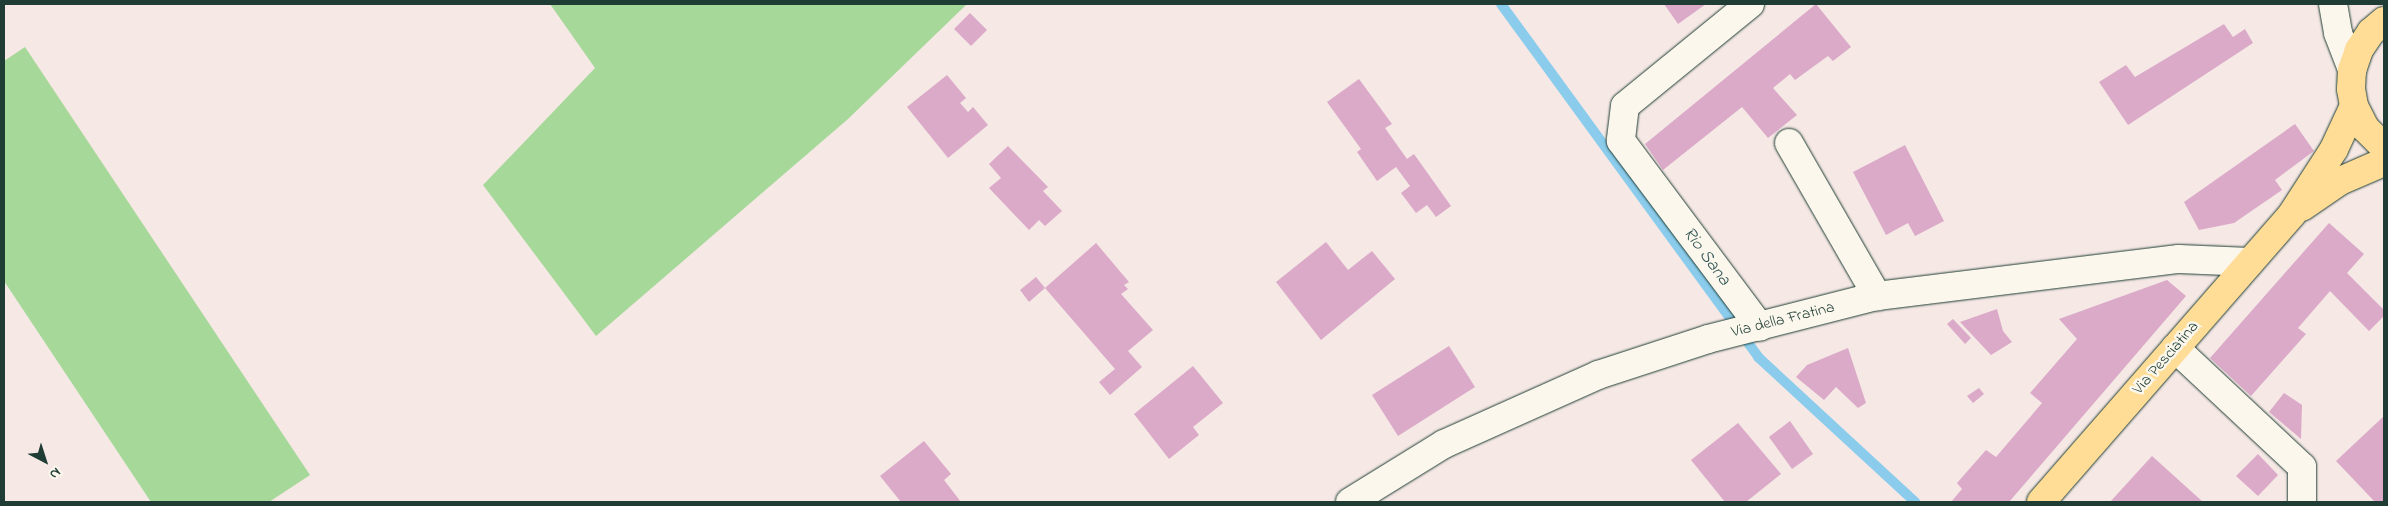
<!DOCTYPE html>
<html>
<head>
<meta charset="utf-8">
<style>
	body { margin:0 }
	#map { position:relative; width:2388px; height:506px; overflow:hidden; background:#f5e8e5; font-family:"Indie Flower",sans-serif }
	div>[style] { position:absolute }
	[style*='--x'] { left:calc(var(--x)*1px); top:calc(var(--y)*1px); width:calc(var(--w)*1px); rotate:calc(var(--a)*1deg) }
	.green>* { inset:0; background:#a6d899 }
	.stream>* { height:10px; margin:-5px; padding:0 5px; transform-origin:5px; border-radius:5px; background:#8bccec }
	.building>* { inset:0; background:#dbaac9 }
	.roads { filter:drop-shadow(0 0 1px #1f3d34) drop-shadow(0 0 1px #1f3d34) }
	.minor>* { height:28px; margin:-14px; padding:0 14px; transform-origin:14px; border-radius:14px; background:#fbf7ec }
	.major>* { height:28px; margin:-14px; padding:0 14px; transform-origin:14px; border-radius:14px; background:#ffdd96 }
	span { translate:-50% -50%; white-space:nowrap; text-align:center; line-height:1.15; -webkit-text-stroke:5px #fbf7ec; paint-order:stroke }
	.street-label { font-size:16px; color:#1f3d34 }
	.water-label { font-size:18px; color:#355a59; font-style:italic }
	.frame { position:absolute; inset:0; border:5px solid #1f3d34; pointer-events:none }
	.north { position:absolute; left:20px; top:436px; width:50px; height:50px; -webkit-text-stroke:4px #fbf7ec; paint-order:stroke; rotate:140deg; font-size:14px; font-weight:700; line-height:20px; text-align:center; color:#1f3d34 }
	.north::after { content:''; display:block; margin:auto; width:18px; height:22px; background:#1f3d34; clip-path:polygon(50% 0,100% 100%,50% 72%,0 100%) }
</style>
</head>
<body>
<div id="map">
	<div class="green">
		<i style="clip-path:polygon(550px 4px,967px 4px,848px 119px,596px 336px,483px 185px,595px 68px)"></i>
		<i style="clip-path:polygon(25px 47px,310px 475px,269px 502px,151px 502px,4px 281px,4px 61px)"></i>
	</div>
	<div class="stream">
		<i style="--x:1501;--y:4;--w:437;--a:53.9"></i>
		<i style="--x:1758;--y:357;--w:214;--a:42.7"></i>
	</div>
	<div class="building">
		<i style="clip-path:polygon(1664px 4px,1706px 4px,1678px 24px)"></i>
		<i style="clip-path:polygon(1816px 4px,1851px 47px,1833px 61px,1828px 56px,1795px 80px,1790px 74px,1773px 88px,1797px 115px,1768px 138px,1742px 107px,1663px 170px,1645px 144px)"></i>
		<i style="clip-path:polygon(970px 13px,987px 30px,971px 46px,954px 29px)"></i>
		<i style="clip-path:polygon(2224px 24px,2233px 37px,2245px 29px,2253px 43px,2128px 125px,2099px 82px,2126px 65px,2135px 77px)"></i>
		<i style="clip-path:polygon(947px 75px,966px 98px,960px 103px,968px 112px,973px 107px,988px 125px,948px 158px,907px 107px)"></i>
		<i style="clip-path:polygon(1359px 79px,1392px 124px,1385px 128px,1407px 159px,1414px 154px,1451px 206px,1436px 217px,1427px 205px,1416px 213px,1401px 193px,1410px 186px,1396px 167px,1377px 181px,1357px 152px,1361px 149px,1327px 102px)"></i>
		<i style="clip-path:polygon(2295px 124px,2314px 151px,2275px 180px,2282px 190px,2234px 223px,2199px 230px,2184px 202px)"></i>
		<i style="clip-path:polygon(1905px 145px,1944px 221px,1915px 236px,1908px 223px,1886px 235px,1853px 172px)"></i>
		<i style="clip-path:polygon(1008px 146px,1048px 187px,1043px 191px,1062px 211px,1045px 226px,1039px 220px,1029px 230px,989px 188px,1001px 178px,989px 164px)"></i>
		<i style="clip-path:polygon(2329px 223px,2364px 254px,2347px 273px,2384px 310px,2384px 316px,2369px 331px,2330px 291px,2298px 328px,2306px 334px,2251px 396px,2210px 358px)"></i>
		<i style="clip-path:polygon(1326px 242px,1348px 270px,1372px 251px,1395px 279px,1321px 340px,1276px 282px)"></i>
		<i style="clip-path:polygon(1096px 243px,1129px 282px,1124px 285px,1128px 289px,1121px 294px,1153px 330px,1128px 351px,1142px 367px,1110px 395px,1099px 382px,1115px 369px,1045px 288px)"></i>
		<i style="clip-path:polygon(1036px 277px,1045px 288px,1029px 302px,1020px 290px)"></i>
		<i style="clip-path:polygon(2167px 280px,2186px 296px,2009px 502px,1951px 502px,1962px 489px,1957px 483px,1986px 450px,1996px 457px,2042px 403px,2030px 393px,2077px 339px,2059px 319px)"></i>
		<i style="clip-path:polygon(1997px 309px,2003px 331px,2012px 342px,1991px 355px,1960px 322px)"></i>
		<i style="clip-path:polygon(1953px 319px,1971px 338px,1965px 344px,1947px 324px)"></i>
		<i style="clip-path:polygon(1449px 346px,1475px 387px,1398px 436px,1372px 395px)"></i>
		<i style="clip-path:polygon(1848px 348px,1866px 403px,1858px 408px,1836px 387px,1824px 400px,1796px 377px,1807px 365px)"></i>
		<i style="clip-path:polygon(1193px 366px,1223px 403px,1193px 427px,1199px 435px,1169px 459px,1134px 414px)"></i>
		<i style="clip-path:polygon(1979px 388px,1984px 394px,1973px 403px,1967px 396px)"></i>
		<i style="clip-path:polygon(2284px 393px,2302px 405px,2301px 439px,2269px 412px)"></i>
		<i style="clip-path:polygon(2384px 416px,2384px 502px,2375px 502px,2336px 461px)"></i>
		<i style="clip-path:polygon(1790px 421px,1813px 454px,1792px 469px,1769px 437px)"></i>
		<i style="clip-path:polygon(1738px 423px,1781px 474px,1746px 502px,1725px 502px,1691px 460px)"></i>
		<i style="clip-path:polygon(924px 441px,951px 474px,944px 480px,961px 502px,901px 502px,880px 476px)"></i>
		<i style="clip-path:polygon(2258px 454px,2278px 475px,2258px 496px,2236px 476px)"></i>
		<i style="clip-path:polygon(2152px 456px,2203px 502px,2110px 502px)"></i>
	</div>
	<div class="roads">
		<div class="minor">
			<i style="--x:1750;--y:4;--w:161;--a:140.8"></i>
			<i style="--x:1625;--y:106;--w:35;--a:97"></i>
			<i style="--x:1621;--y:141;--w:232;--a:53.2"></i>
			<i style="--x:2333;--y:4;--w:29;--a:80"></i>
			<i style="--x:2338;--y:33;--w:40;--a:69"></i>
			<i style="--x:1789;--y:143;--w:177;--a:60.1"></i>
			<i style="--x:2175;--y:348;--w:174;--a:43.1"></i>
			<i style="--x:2302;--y:467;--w:35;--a:90"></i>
			<i style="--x:1350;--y:502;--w:110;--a:-31.7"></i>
			<i style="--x:1444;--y:444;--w:169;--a:-24.1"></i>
			<i style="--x:1598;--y:375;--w:116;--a:-18.1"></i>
			<i style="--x:1708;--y:339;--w:174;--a:-14.3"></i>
			<i style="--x:1877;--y:296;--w:304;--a:-7"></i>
			<i style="--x:2179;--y:259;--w:71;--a:2.4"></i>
		</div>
		<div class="major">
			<i style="--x:2384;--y:21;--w:17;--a:140"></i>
			<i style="--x:2371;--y:32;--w:22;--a:124"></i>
			<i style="--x:2359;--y:50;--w:21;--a:109"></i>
			<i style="--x:2352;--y:70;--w:19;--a:93"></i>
			<i style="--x:2351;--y:89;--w:17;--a:80"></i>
			<i style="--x:2354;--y:106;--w:25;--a:63"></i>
			<i style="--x:2365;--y:128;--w:27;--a:45"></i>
			<i style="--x:2302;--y:207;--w:46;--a:-34.4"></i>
			<i style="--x:2340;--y:181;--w:48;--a:-23.4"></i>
			<i style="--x:2041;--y:502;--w:382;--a:-48.9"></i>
			<i style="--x:2292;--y:214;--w:77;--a:-57.1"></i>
			<i style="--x:2334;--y:149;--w:47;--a:-65.1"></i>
		</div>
	</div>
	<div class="street-label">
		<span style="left:1783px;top:320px;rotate:-14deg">Via della Fratina</span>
		<span style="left:2166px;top:358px;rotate:-49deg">Via Pesciatina</span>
	</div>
	<div class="water-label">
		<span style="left:1706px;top:257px;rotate:54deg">Rio Sana</span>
	</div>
	<div class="frame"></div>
	<div class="north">N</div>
</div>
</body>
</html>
